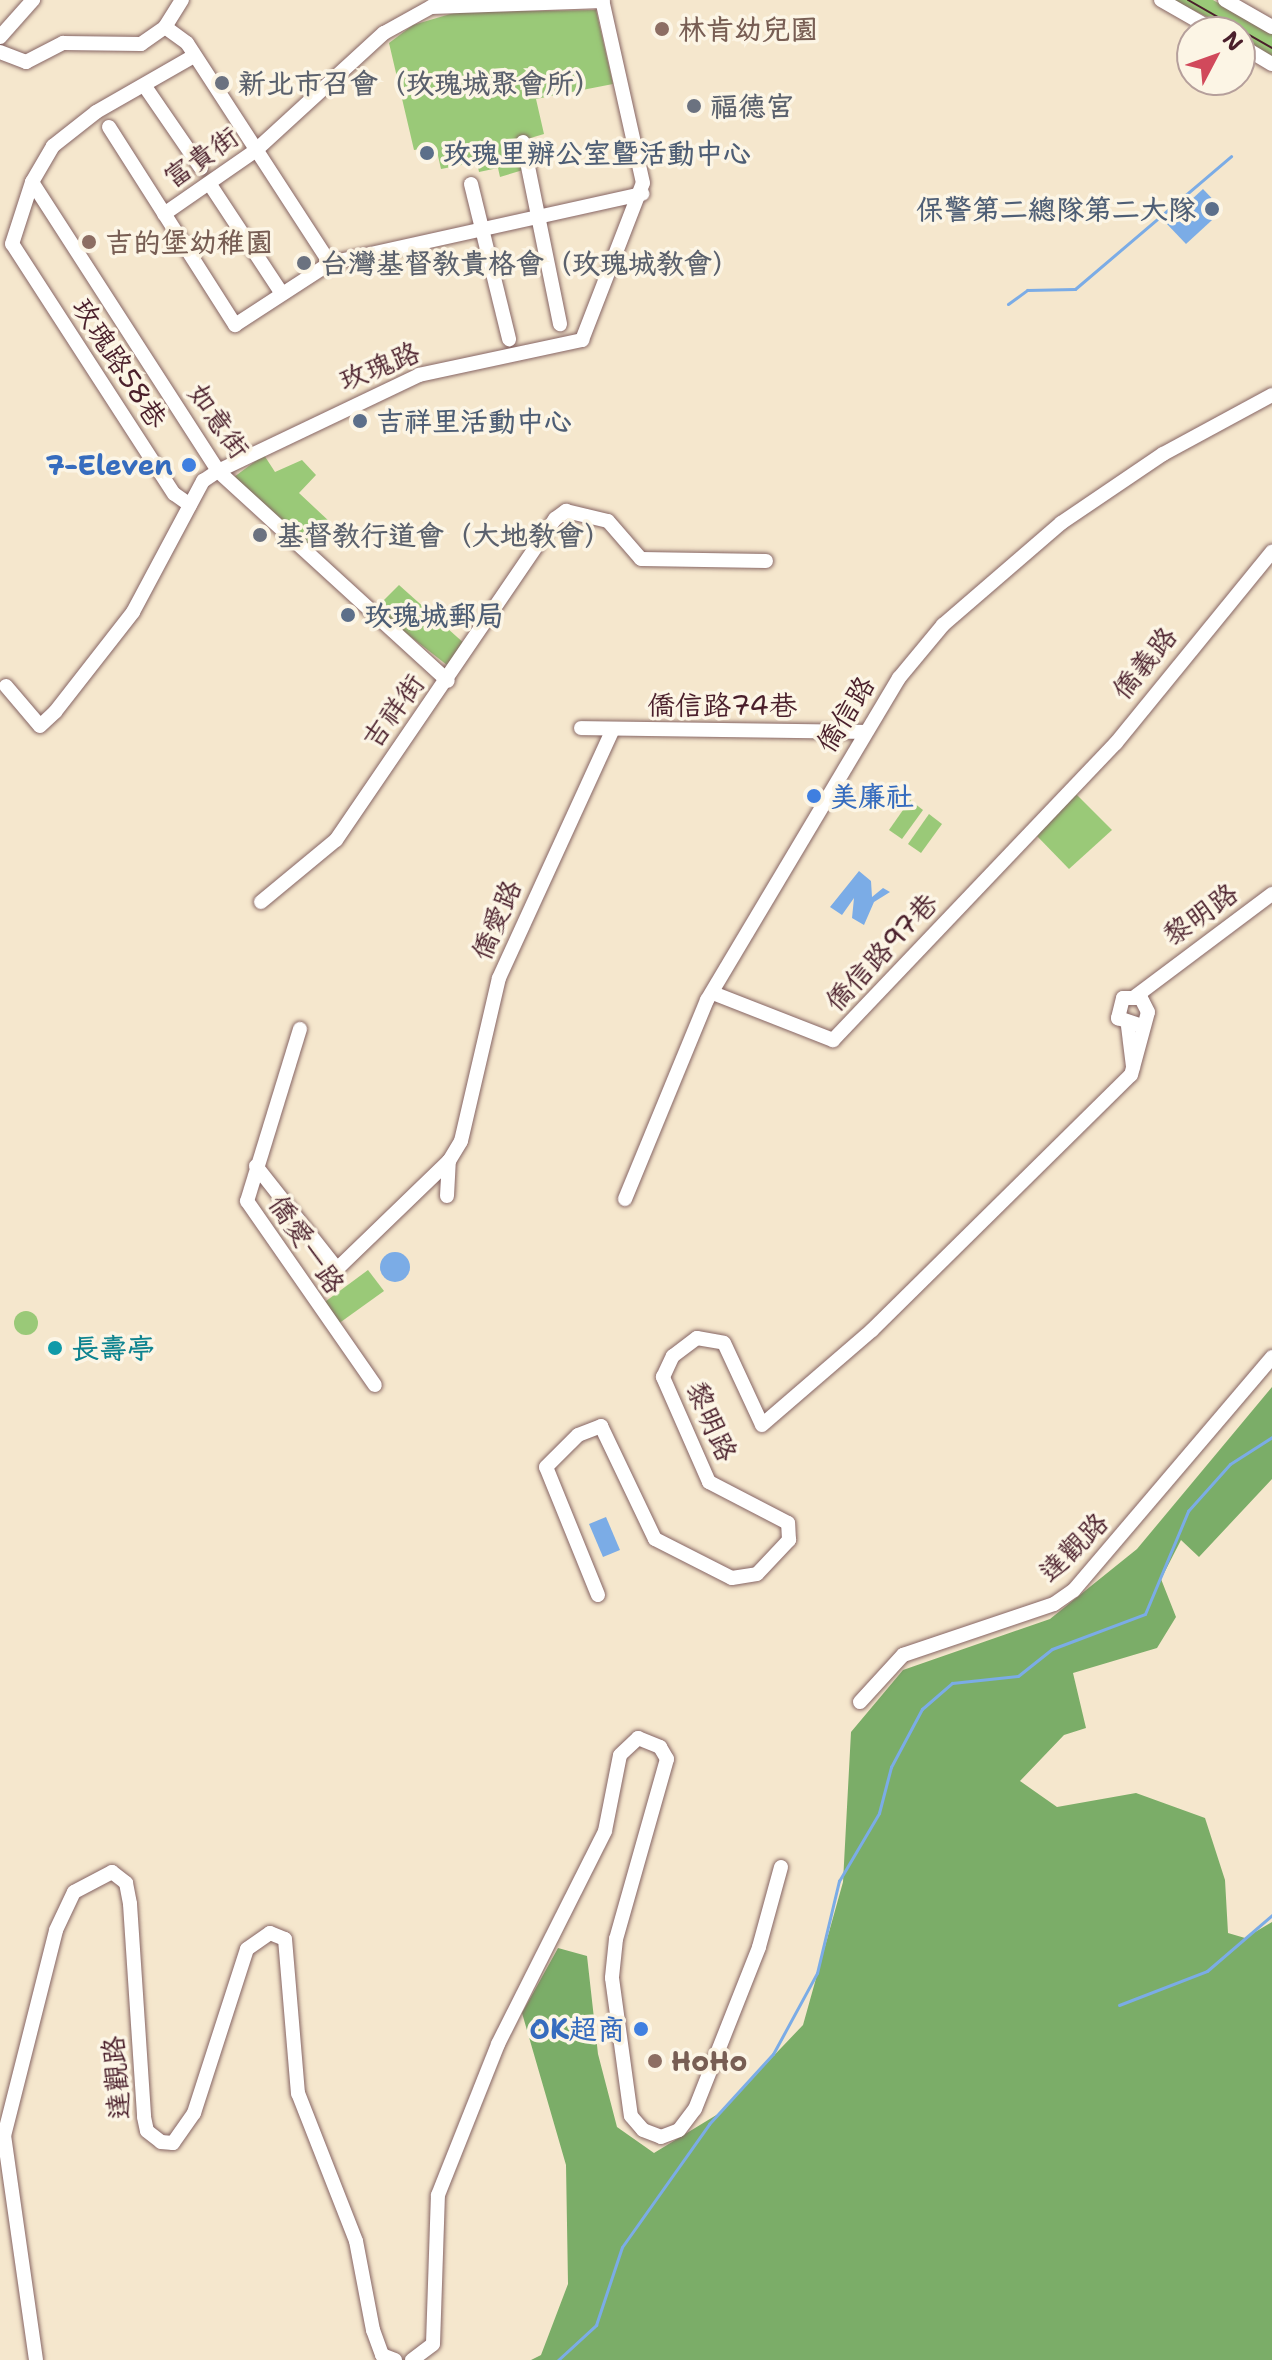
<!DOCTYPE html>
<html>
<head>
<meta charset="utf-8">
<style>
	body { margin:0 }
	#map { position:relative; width:1272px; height:2360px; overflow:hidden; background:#f5e7cd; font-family:"Shantell Sans","LXGW WenKai TC",sans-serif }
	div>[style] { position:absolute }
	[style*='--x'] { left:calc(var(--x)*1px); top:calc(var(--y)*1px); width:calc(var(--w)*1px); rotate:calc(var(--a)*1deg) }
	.green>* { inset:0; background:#9ac978 }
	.round { border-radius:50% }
	.forest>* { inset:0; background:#7bad68 }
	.water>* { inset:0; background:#7bace6 }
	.stream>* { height:3px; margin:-1.5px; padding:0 1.5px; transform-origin:1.5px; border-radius:1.5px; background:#7bace6 }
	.roads { filter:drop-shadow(0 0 2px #866564) drop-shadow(0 0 2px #866564) }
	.minor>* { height:14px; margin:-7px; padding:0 7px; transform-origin:7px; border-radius:7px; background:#fff }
	.tram>* { height:2px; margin:-1px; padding:0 1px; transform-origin:1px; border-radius:1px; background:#4a1f2b }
	.dots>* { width:22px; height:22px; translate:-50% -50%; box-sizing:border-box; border:4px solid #fcf5e5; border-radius:50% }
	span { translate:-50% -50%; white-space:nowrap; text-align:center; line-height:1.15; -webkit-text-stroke:7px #fcf5e5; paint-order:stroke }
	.education-label { font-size:28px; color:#785e54; font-weight:700 }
	.left { translate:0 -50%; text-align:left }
	.worship-label { font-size:28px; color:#5b616d; font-weight:700 }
	.service-label { font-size:28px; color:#4e5e75; font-weight:700 }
	.right { translate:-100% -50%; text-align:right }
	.street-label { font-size:28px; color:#4a1f2b }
	.shop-label { font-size:28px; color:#366cbe; font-weight:700 }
	.culture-label { font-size:28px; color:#0d838f; font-weight:700 }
	.north { position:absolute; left:1176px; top:16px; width:80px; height:80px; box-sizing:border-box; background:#fcf5e5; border:2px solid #b59f9b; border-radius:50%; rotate:49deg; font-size:22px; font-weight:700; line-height:32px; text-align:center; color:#4a1f2b }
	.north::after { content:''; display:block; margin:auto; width:28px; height:36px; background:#d1495b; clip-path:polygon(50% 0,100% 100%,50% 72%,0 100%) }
</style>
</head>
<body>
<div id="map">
	<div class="green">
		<i style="clip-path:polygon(1171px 0,1213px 0,1272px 34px,1272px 58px,1240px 39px,1240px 32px)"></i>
		<i style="clip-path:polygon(596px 10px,613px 84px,536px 99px,544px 134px,517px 142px,523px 170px,500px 177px,498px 168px,479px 172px,477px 162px,441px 169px,436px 147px,414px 150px,389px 43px,413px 25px,457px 12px)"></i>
		<i style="clip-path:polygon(264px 455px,275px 472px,302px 460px,316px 475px,299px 493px,331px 523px,309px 548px,234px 477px)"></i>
		<i style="clip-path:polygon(399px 585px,466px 645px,447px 665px,375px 609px)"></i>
		<i style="clip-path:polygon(1075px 793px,1112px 830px,1069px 869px,1036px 835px)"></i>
		<i style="clip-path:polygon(910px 800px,923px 810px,902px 839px,889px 830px)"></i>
		<i style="clip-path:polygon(929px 814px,942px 824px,921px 853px,908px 844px)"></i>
		<i style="clip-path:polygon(368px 1270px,384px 1291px,338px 1324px,322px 1304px)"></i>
		<i class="round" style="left:14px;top:1311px;width:24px;height:24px"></i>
	</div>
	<div class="forest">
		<i style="clip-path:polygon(1272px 1387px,1272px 1479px,1199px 1557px,1181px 1540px,1161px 1579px,1176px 1617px,1157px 1648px,1073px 1673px,1086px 1728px,1064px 1735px,1020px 1781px,1057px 1807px,1136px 1793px,1205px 1818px,1225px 1880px,1228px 1933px,1245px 1938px,1272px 1922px,1272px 2360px,531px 2360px,541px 2355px,568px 2284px,566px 2165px,522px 2013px,558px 1948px,587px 1956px,598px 2054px,617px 2127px,654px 2153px,718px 2114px,803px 2025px,843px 1882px,851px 1732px,903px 1670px,1050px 1619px,1137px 1549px)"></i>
	</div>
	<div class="water">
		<i style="clip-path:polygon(1203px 189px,1223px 210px,1186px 244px,1166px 223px)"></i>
		<i style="clip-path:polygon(859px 871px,871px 881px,872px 897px,883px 888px,890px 892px,874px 902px,864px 925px,852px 918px,854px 898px,842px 915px,830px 907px)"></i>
		<i class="round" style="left:380px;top:1252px;width:30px;height:30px"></i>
		<i style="clip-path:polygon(606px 1517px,620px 1550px,603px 1557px,589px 1524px)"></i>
	</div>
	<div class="stream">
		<i style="--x:1008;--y:304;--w:24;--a:-36"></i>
		<i style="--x:1027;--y:290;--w:48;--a:-1.2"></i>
		<i style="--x:1075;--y:289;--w:205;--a:-40.4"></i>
		<i style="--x:1119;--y:2005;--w:94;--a:-21.1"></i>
		<i style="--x:1207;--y:1971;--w:86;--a:-40.7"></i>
		<i style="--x:558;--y:2360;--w:52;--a:-42.6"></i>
		<i style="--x:596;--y:2325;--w:82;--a:-71.6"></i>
		<i style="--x:622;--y:2247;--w:151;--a:-54.7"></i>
		<i style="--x:709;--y:2124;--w:95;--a:-47.6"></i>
		<i style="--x:773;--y:2054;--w:92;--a:-61.5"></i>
		<i style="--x:817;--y:1973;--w:95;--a:-76.6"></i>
		<i style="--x:839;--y:1881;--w:79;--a:-59.5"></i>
		<i style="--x:879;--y:1813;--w:48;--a:-75.4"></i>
		<i style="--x:891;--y:1767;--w:66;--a:-61.9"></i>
		<i style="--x:922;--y:1709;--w:40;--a:-41"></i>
		<i style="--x:952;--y:1683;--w:66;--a:-6.1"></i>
		<i style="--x:1018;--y:1676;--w:43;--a:-38.5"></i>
		<i style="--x:1052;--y:1649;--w:99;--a:-20.6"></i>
		<i style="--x:1145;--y:1614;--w:112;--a:-67.3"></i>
		<i style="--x:1188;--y:1511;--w:63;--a:-48.2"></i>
		<i style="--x:1230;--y:1464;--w:50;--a:-32.7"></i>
	</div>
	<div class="roads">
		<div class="minor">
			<i style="--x:1161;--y:0;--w:64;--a:29.7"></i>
			<i style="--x:1225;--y:0;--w:54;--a:29.9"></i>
			<i style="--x:165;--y:27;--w:27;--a:36"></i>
			<i style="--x:187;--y:43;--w:262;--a:57"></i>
			<i style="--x:0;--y:37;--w:50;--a:-48.3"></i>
			<i style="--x:1240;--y:45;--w:37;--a:31"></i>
			<i style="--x:0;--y:52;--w:28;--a:21"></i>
			<i style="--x:26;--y:62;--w:42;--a:-27.2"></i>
			<i style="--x:63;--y:43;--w:78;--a:0.7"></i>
			<i style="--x:141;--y:44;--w:29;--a:-35"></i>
			<i style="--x:165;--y:27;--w:32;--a:-58"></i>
			<i style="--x:146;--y:88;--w:97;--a:55.5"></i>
			<i style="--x:109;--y:127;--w:235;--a:57.5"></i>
			<i style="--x:235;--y:325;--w:113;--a:-33.1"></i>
			<i style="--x:330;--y:263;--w:320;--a:-12.5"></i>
			<i style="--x:523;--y:142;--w:186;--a:78.5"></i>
			<i style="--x:32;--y:182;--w:344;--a:57.2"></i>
			<i style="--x:218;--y:471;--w:311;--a:42.4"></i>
			<i style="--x:471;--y:184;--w:160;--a:76.2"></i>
			<i style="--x:211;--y:186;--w:127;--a:56.6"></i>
			<i style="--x:164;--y:214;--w:111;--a:-34.7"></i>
			<i style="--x:255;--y:151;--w:175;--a:-42.5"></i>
			<i style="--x:384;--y:33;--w:54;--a:-29"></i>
			<i style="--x:431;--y:7;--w:172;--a:-2"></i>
			<i style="--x:190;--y:505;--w:19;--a:-145"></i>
			<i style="--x:174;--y:494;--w:298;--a:-122.9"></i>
			<i style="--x:12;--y:244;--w:65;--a:-72.1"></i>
			<i style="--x:32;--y:182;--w:42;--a:-59.7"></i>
			<i style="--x:53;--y:146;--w:55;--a:-38.3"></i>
			<i style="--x:96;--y:112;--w:111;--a:-29.8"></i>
			<i style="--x:6;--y:686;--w:52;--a:49.6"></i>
			<i style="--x:40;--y:726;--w:21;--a:-43"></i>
			<i style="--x:55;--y:712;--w:127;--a:-52"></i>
			<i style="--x:133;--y:612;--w:149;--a:-61.9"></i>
			<i style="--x:203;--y:481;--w:18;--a:-34"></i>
			<i style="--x:218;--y:471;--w:223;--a:-25.5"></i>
			<i style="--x:419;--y:375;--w:167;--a:-12.1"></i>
			<i style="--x:582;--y:340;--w:168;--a:-68.8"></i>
			<i style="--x:643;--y:183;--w:188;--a:-102.6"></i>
			<i style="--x:581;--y:728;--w:282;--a:0.8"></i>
			<i style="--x:261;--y:902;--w:97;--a:-39.6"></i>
			<i style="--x:336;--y:840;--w:389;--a:-55.7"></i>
			<i style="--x:555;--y:519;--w:14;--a:-36"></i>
			<i style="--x:566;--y:511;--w:43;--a:13.4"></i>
			<i style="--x:608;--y:521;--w:50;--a:49"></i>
			<i style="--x:641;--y:559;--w:125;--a:0.9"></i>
			<i style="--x:713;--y:993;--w:129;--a:21.4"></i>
			<i style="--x:833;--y:1040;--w:410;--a:-46.4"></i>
			<i style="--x:1116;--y:743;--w:247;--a:-50.8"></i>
			<i style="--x:1136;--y:996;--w:170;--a:-36.9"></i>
			<i style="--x:1128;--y:1026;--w:41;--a:83"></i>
			<i style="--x:300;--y:1029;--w:180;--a:107.1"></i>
			<i style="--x:247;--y:1201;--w:224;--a:55.2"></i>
			<i style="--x:256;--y:1166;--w:131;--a:51.8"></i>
			<i style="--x:337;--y:1269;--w:156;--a:-44"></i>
			<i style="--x:449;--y:1161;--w:23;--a:-59"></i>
			<i style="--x:461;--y:1141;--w:167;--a:-76.9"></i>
			<i style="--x:499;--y:978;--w:272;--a:-65.4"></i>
			<i style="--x:447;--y:1196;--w:35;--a:-87"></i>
			<i style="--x:625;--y:1199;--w:215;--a:-67.6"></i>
			<i style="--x:707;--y:1000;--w:375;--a:-59.2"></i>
			<i style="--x:899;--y:678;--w:69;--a:-50.3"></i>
			<i style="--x:943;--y:625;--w:156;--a:-40.8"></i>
			<i style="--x:1061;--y:523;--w:123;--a:-34.1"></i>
			<i style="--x:1163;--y:454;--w:124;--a:-28.4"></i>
			<i style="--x:598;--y:1595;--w:138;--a:-112.1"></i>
			<i style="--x:546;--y:1467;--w:45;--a:-45"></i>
			<i style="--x:578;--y:1435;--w:25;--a:-21"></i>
			<i style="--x:601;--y:1426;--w:125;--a:64.5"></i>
			<i style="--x:655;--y:1539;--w:86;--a:26.9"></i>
			<i style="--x:732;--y:1578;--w:25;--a:-9"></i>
			<i style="--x:757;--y:1574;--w:47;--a:-46.7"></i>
			<i style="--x:789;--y:1540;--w:17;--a:-93"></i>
			<i style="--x:788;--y:1523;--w:89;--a:-152.6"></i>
			<i style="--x:709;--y:1482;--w:115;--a:-113.7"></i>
			<i style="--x:663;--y:1377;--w:23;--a:-65"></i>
			<i style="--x:673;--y:1356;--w:30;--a:-37"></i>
			<i style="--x:697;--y:1338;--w:27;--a:10"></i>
			<i style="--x:724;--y:1343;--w:90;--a:65.1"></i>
			<i style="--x:762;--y:1425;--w:145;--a:-40.8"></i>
			<i style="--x:872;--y:1330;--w:363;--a:-44.6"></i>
			<i style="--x:1131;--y:1075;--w:65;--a:-74.9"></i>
			<i style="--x:1148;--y:1012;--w:16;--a:-117"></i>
			<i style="--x:1141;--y:998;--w:18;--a:180"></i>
			<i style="--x:1123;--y:998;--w:21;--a:104"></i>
			<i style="--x:1118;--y:1018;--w:22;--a:18"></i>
			<i style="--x:860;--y:1702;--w:64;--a:-47.5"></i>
			<i style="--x:903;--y:1655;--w:159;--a:-18.7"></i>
			<i style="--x:1054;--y:1604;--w:24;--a:-35"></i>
			<i style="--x:1074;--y:1590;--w:306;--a:-49.6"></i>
			<i style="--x:36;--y:2360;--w:226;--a:-98.1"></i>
			<i style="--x:4;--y:2136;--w:212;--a:-75.8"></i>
			<i style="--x:56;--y:1930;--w:42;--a:-64.7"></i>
			<i style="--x:74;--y:1892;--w:43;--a:-27.8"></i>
			<i style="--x:112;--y:1872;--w:18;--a:38"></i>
			<i style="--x:126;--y:1883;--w:21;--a:79"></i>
			<i style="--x:130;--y:1904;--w:213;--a:86.2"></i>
			<i style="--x:144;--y:2117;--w:14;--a:78"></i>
			<i style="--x:147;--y:2131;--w:18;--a:38"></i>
			<i style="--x:161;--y:2142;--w:12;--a:5"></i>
			<i style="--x:173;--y:2143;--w:37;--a:-55"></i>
			<i style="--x:194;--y:2113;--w:172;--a:-72.1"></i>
			<i style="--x:247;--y:1949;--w:28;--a:-35"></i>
			<i style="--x:270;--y:1933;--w:16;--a:22"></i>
			<i style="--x:285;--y:1939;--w:155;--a:85.2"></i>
			<i style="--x:298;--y:2093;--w:159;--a:68.6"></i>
			<i style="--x:356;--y:2241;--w:91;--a:79.2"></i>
			<i style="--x:373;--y:2330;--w:27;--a:70"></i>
			<i style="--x:382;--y:2355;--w:14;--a:21"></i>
			<i style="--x:412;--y:2360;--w:26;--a:-37"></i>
			<i style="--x:433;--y:2344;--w:149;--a:-88.1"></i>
			<i style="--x:438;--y:2195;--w:162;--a:-68.3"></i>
			<i style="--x:498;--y:2044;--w:238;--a:-63.3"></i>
			<i style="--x:605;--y:1831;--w:77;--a:-78.8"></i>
			<i style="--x:620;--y:1755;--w:25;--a:-43"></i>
			<i style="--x:638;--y:1738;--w:24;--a:22"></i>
			<i style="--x:660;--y:1747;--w:14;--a:60"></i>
			<i style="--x:667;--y:1759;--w:187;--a:105.8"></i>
			<i style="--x:616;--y:1939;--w:39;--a:96"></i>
			<i style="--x:612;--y:1978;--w:139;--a:82.2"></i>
			<i style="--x:631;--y:2116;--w:18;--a:49"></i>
			<i style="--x:643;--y:2130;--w:19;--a:21"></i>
			<i style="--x:661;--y:2137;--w:19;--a:-21"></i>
			<i style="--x:679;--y:2130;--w:26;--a:-53"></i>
			<i style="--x:695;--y:2109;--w:174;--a:-68.4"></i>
			<i style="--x:759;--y:1947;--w:83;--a:-74.6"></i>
		</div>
	</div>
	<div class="tram">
		<i style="--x:1188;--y:0;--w:97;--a:29.7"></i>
	</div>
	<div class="dots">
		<i style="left:662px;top:29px;background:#8d6e63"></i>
		<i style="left:222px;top:83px;background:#6b7280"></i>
		<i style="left:694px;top:106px;background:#6b7280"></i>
		<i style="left:427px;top:153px;background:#5c6f8a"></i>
		<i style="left:1212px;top:209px;background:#5c6f8a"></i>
		<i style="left:89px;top:242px;background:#8d6e63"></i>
		<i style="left:304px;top:263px;background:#6b7280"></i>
		<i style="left:360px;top:421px;background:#5c6f8a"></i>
		<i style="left:189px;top:465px;background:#3f7fe0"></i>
		<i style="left:260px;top:535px;background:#6b7280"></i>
		<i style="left:348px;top:615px;background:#5c6f8a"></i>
		<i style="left:814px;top:796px;background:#3f7fe0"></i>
		<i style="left:55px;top:1348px;background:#0f9aa8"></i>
		<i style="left:641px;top:2029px;background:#3f7fe0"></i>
		<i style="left:655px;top:2061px;background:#8d6e63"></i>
	</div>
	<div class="education-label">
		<span class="left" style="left:678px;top:29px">林肯幼兒園</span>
		<span class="left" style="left:105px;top:242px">吉的堡幼稚園</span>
		<span class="left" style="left:671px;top:2061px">HoHo</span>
	</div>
	<div class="worship-label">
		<span class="left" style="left:238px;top:83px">新北市召會（玫瑰城聚會所）</span>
		<span class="left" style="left:710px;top:106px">福德宮</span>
		<span class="left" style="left:320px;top:263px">台灣基督教貴格會（玫瑰城教會）</span>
		<span class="left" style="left:276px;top:535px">基督教行道會（大地教會）</span>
	</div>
	<div class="service-label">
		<span class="left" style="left:443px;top:153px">玫瑰里辦公室暨活動中心</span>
		<span class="right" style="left:1196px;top:209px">保警第二總隊第二大隊</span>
		<span class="left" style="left:376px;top:421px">吉祥里活動中心</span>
		<span class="left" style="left:364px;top:615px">玫瑰城郵局</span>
	</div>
	<div class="street-label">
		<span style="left:201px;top:157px;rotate:-35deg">富貴街</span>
		<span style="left:120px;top:363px;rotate:57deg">玫瑰路58巷</span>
		<span style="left:379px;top:366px;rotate:-22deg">玫瑰路</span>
		<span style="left:219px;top:421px;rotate:55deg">如意街</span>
		<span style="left:1144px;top:663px;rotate:-51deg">僑義路</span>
		<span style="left:722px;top:705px">僑信路74巷</span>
		<span style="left:393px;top:711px;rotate:-54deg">吉祥街</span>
		<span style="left:845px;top:714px;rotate:-58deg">僑信路</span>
		<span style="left:1200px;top:914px;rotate:-36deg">黎明路</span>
		<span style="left:496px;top:920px;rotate:-67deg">僑愛路</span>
		<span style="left:881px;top:952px;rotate:-47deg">僑信路97巷</span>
		<span style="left:307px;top:1244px;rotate:56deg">僑愛一路</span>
		<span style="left:712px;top:1421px;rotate:66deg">黎明路</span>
		<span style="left:1073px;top:1547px;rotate:-45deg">達觀路</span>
		<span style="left:116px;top:2078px;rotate:-95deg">達觀路</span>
	</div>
	<div class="shop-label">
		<span class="right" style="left:173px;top:465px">7-Eleven</span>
		<span class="left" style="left:830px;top:796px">美廉社</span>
		<span class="right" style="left:625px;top:2029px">OK超商</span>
	</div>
	<div class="culture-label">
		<span class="left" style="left:71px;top:1348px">長壽亭</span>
	</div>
	<div class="north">N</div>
</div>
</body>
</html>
